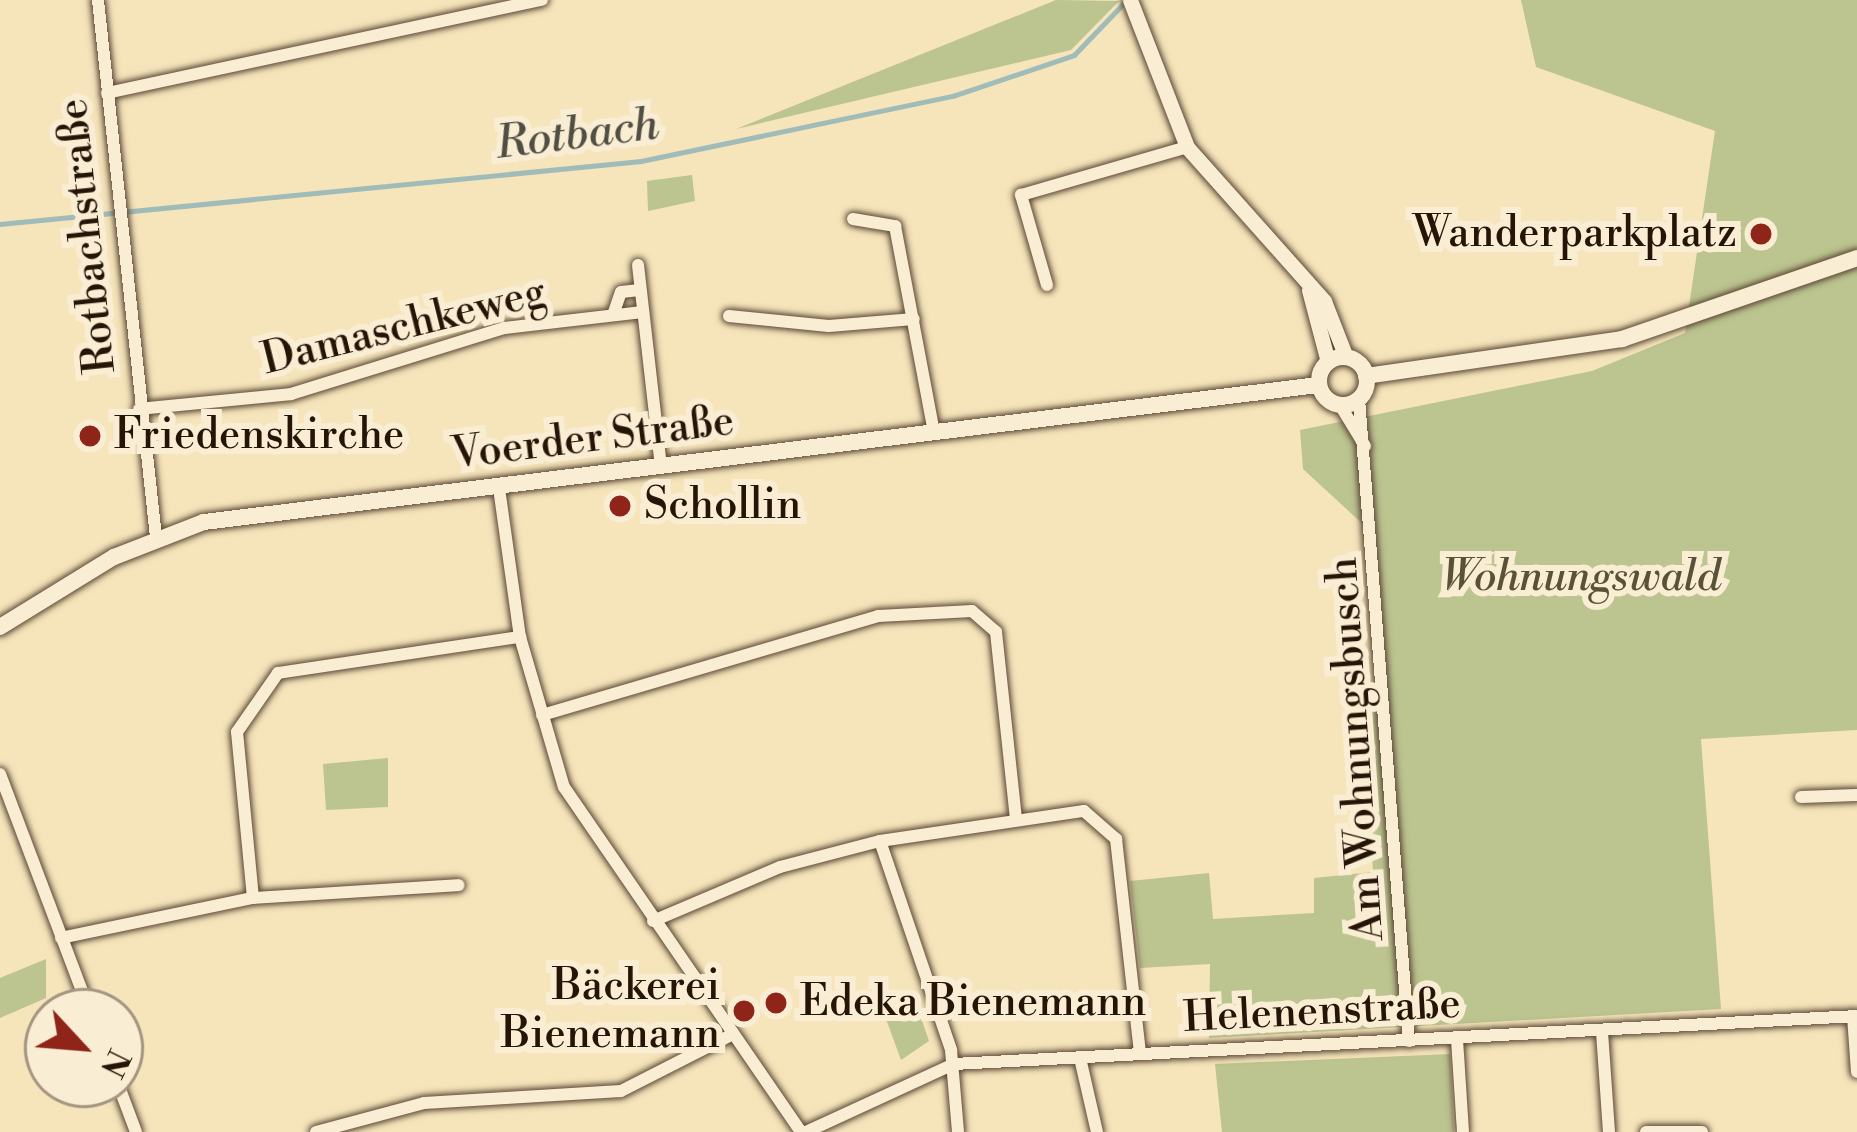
<!DOCTYPE html>
<html>
<head>
<meta charset="utf-8">
<style>
	body { margin:0 }
	#map { position:relative; width:1857px; height:1132px; overflow:hidden; background:#f6e4bb; font-family:"Libre Bodoni",serif }
	div>[style] { position:absolute }
	[style*='--x'] { left:calc(var(--x)*1px); top:calc(var(--y)*1px); width:calc(var(--w)*1px); rotate:calc(var(--a)*1deg) }
	.green>* { inset:0; background:#bcc490 }
	.stream>* { height:4.5px; margin:-2.25px; padding:0 2.25px; transform-origin:2.25px; border-radius:2.25px; background:#a0bcb9 }
	.roads { filter:drop-shadow(0 0 3px #5a4834) drop-shadow(0 0 3px #5a4834) }
	.minor>* { height:12px; margin:-6px; padding:0 6px; transform-origin:6px; border-radius:6px; background:#f9edd3 }
	.tertiary>* { height:15px; margin:-7.5px; padding:0 7.5px; transform-origin:7.5px; border-radius:7.5px; background:#f9edd3 }
	.secondary>* { height:16px; margin:-8px; padding:0 8px; transform-origin:8px; border-radius:8px; background:#f9edd3 }
	.secondary>.ring { margin:-8px; padding:0; box-sizing:content-box; background:none; border:16px solid #f9edd3; border-radius:50% }
	.dots>* { width:33px; height:33px; translate:-50% -50%; box-sizing:border-box; border:6px solid #f9edd3; border-radius:50% }
	span { translate:-50% -50%; white-space:nowrap; text-align:center; line-height:1.15; -webkit-text-stroke:12px #f9edd3; paint-order:stroke }
	.poi-label { font-size:42px; color:#261407 }
	.right { translate:-100% -50%; text-align:right }
	.left { translate:0 -50%; text-align:left }
	.street-label { font-size:42px; color:#261407 }
	.park-label { font-size:42px; color:#5a5237; font-style:italic }
	.water-label { font-size:45px; color:#514f45; font-style:italic }
	.north { position:absolute; left:24px; top:988px; width:120px; height:120px; box-sizing:border-box; background:#f9edd3; border:3px solid #a59681; border-radius:50%; rotate:116deg; font-size:33px; font-weight:700; line-height:48px; text-align:center; color:#261407 }
	.north::after { content:''; display:block; margin:auto; width:42px; height:54px; background:#8f2418; clip-path:polygon(50% 0,100% 100%,50% 72%,0 100%) }
</style>
</head>
<body>
<div id="map">
	<div class="green">
		<i style="clip-path:polygon(1056px 0,1119px 1px,1071px 50px,736px 129px)"></i>
		<i style="clip-path:polygon(1521px 0,1857px 0,1857px 730px,1701px 739px,1721px 1009px,1209px 1038px,1210px 964px,1140px 968px,1130px 881px,1209px 873px,1213px 919px,1314px 913px,1314px 878px,1373px 872px,1364px 700px,1382px 667px,1366px 527px,1303px 469px,1300px 430px,1592px 371px,1685px 333px,1715px 131px,1536px 67px)"></i>
		<i style="clip-path:polygon(692px 175px,695px 201px,648px 211px,647px 181px)"></i>
		<i style="clip-path:polygon(388px 758px,388px 807px,326px 810px,323px 764px)"></i>
		<i style="clip-path:polygon(46px 959px,46px 998px,0 1018px,0 978px)"></i>
		<i style="clip-path:polygon(914px 997px,929px 1041px,901px 1060px,882px 1008px)"></i>
		<i style="clip-path:polygon(1450px 1054px,1454px 1132px,1222px 1132px,1215px 1064px)"></i>
	</div>
	<div class="stream">
		<i style="--x:0;--y:224;--w:644;--a:-5.61"></i>
		<i style="--x:641;--y:161;--w:319;--a:-11.8"></i>
		<i style="--x:953;--y:96;--w:128;--a:-18.7"></i>
		<i style="--x:1074;--y:55;--w:74;--a:-46.1"></i>
	</div>
	<div class="roads">
		<div class="minor">
			<i style="--x:98;--y:0;--w:540;--a:83.84"></i>
			<i style="--x:107;--y:93;--w:445;--a:-12.1"></i>
			<i style="--x:853;--y:219;--w:43;--a:9.5"></i>
			<i style="--x:895;--y:226;--w:210;--a:79.3"></i>
			<i style="--x:638;--y:265;--w:202;--a:83.5"></i>
			<i style="--x:1047;--y:285;--w:94;--a:-106.1"></i>
			<i style="--x:1021;--y:195;--w:173;--a:-16.1"></i>
			<i style="--x:613;--y:315;--w:24;--a:-71"></i>
			<i style="--x:621;--y:292;--w:19;--a:-6"></i>
			<i style="--x:729;--y:316;--w:100;--a:5.7"></i>
			<i style="--x:829;--y:326;--w:85;--a:-4.7"></i>
			<i style="--x:1359;--y:399;--w:644;--a:85.55"></i>
			<i style="--x:1340;--y:405;--w:48;--a:58.6"></i>
			<i style="--x:139;--y:409;--w:153;--a:-5.6"></i>
			<i style="--x:291;--y:394;--w:223;--a:-17.2"></i>
			<i style="--x:504;--y:328;--w:140;--a:-6.6"></i>
			<i style="--x:499;--y:488;--w:150;--a:82"></i>
			<i style="--x:520;--y:637;--w:156;--a:73.7"></i>
			<i style="--x:564;--y:787;--w:419;--a:55.5"></i>
			<i style="--x:542;--y:715;--w:350;--a:-16.4"></i>
			<i style="--x:878;--y:616;--w:94;--a:-3"></i>
			<i style="--x:972;--y:611;--w:32;--a:41"></i>
			<i style="--x:996;--y:632;--w:187;--a:83.9"></i>
			<i style="--x:0;--y:774;--w:254;--a:69.3"></i>
			<i style="--x:1801;--y:797;--w:56;--a:-2"></i>
			<i style="--x:880;--y:841;--w:221;--a:71.2"></i>
			<i style="--x:951;--y:1050;--w:82;--a:85.1"></i>
			<i style="--x:253;--y:898;--w:167;--a:-95.5"></i>
			<i style="--x:237;--y:732;--w:72;--a:-55.2"></i>
			<i style="--x:278;--y:673;--w:245;--a:-8.5"></i>
			<i style="--x:653;--y:921;--w:138;--a:-23"></i>
			<i style="--x:780;--y:867;--w:103;--a:-14.6"></i>
			<i style="--x:880;--y:841;--w:206;--a:-8.4"></i>
			<i style="--x:1084;--y:811;--w:43;--a:41.2"></i>
			<i style="--x:1116;--y:839;--w:216;--a:83.6"></i>
			<i style="--x:61;--y:938;--w:196;--a:-11.8"></i>
			<i style="--x:253;--y:898;--w:206;--a:-3.6"></i>
			<i style="--x:1853;--y:1016;--w:56;--a:85.9"></i>
			<i style="--x:1602;--y:1032;--w:100;--a:86"></i>
			<i style="--x:1457;--y:1039;--w:93;--a:86.3"></i>
			<i style="--x:1080;--y:1058;--w:76;--a:77.1"></i>
			<i style="--x:118;--y:1084;--w:51;--a:69.4"></i>
			<i style="--x:316;--y:1132;--w:112;--a:-15"></i>
			<i style="--x:424;--y:1103;--w:197;--a:-3.5"></i>
			<i style="--x:621;--y:1091;--w:126;--a:-27"></i>
			<i style="--x:806;--y:1132;--w:163;--a:-24.7"></i>
			<i style="--x:954;--y:1064;--w:904;--a:-3.04"></i>
			<i style="--x:1646;--y:1132;--w:56;--a:0"></i>
		</div>
		<div class="tertiary">
			<i style="--x:1130;--y:0;--w:158;--a:68.8"></i>
			<i style="--x:1187;--y:147;--w:206;--a:48.3"></i>
			<i style="--x:1324;--y:301;--w:60;--a:68.6"></i>
			<i style="--x:1309;--y:290;--w:74;--a:75.2"></i>
		</div>
		<div class="secondary">
			<i class="ring" style="left:1319px;top:357px;width:32px;height:32px"></i>
			<i style="--x:1366;--y:376;--w:259;--a:-8.2"></i>
			<i style="--x:1622;--y:339;--w:249;--a:-19"></i>
			<i style="--x:0;--y:627;--w:134;--a:-31.6"></i>
			<i style="--x:114;--y:557;--w:97;--a:-21.3"></i>
			<i style="--x:204;--y:522;--w:1122;--a:-7.01"></i>
		</div>
	</div>
	<div class="dots">
		<i style="left:1761px;top:234px;background:#8f2418"></i>
		<i style="left:90px;top:436px;background:#8f2418"></i>
		<i style="left:620px;top:506px;background:#8f2418"></i>
		<i style="left:776px;top:1003px;background:#8f2418"></i>
		<i style="left:744px;top:1011px;background:#8f2418"></i>
	</div>
	<div class="poi-label">
		<span class="right" style="left:1737px;top:234px">Wanderparkplatz</span>
		<span class="left" style="left:114px;top:436px">Friedenskirche</span>
		<span class="left" style="left:644px;top:506px">Schollin</span>
		<span class="right" style="left:720px;top:1011px">Bäckerei<br>Bienemann</span>
		<span class="left" style="left:800px;top:1003px">Edeka Bienemann</span>
	</div>
	<div class="street-label">
		<span style="left:88px;top:236px;rotate:-96deg">Rotbachstraße</span>
		<span style="left:404px;top:327px;rotate:-14deg">Damaschkeweg</span>
		<span style="left:593px;top:439px;rotate:-7deg">Voerder Straße</span>
		<span style="left:1357px;top:749px;rotate:-94deg">Am Wohnungsbusch</span>
		<span style="left:1322px;top:1012px;rotate:-3deg">Helenenstraße</span>
	</div>
	<div class="park-label">
		<span style="left:1581px;top:578px">Wohnungswald</span>
	</div>
	<div class="water-label">
		<span style="left:577px;top:135px;rotate:-7deg">Rotbach</span>
	</div>
	<div class="north">N</div>
</div>
</body>
</html>
